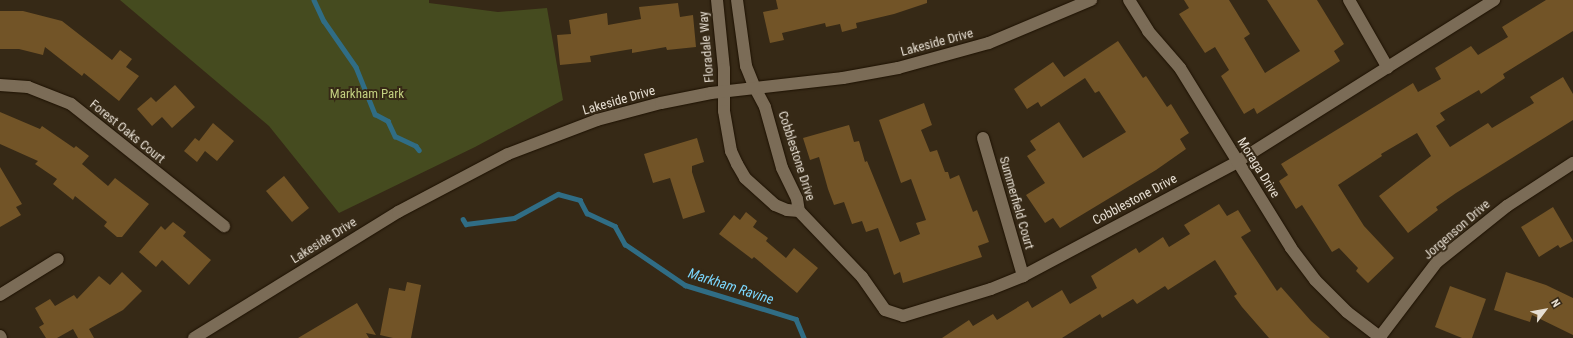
<!DOCTYPE html>
<html>
<head>
<meta charset="utf-8">
<style>
	body { margin:0 }
	#map { position:relative; width:1573px; height:338px; overflow:hidden; background:#362916; font-family:"Roboto Condensed",sans-serif }
	div>[style] { position:absolute }
	[style*='--x'] { left:calc(var(--x)*1px); top:calc(var(--y)*1px); width:calc(var(--w)*1px); rotate:calc(var(--a)*1deg) }
	.green>* { inset:0; background:#454b1f }
	.stream>* { height:4.5px; margin:-2.25px; padding:0 2.25px; transform-origin:2.25px; border-radius:2.25px; background:#306d85 }
	.building>* { inset:0; background:#725427 }
	.roads { filter:drop-shadow(0 0 1px #1d1101) drop-shadow(0 0 1px #1d1101) }
	.minor>* { height:12px; margin:-6px; padding:0 6px; transform-origin:6px; border-radius:6px; background:#7b6c57 }
	span { translate:-50% -50%; white-space:nowrap; text-align:center; line-height:1.15; -webkit-text-stroke:4px #362916; paint-order:stroke }
	.street-label { font-size:13px; color:#e6ded2 }
	.park-label { font-size:13px; color:#c1ce7f }
	.water-label { font-size:14px; color:#7bd7fe; font-style:italic }
	.north { position:absolute; left:1525px; top:290px; width:40px; height:40px; -webkit-text-stroke:3px #362916; paint-order:stroke; rotate:58deg; font-size:11px; font-weight:700; line-height:16px; text-align:center; color:#e6ded2 }
	.north::after { content:''; display:block; margin:auto; width:14px; height:18px; background:#e6ded2; clip-path:polygon(50% 0,100% 100%,50% 72%,0 100%) }
</style>
</head>
<body>
<div id="map">
	<div class="green">
		<i style="clip-path:polygon(120px 0,429px 0,429px 3px,498px 12px,547px 8px,563px 100px,475px 147px,339px 213px,269px 126px)"></i>
	</div>
	<div class="stream">
		<i style="--x:314;--y:0;--w:23;--a:65"></i>
		<i style="--x:324;--y:21;--w:56;--a:55.2"></i>
		<i style="--x:356;--y:67;--w:51;--a:68"></i>
		<i style="--x:375;--y:114;--w:15;--a:28"></i>
		<i style="--x:388;--y:121;--w:17;--a:65"></i>
		<i style="--x:395;--y:136;--w:23;--a:25"></i>
		<i style="--x:416;--y:146;--w:5;--a:53"></i>
		<i style="--x:463;--y:219;--w:6;--a:59"></i>
		<i style="--x:466;--y:224;--w:48;--a:-7.1"></i>
		<i style="--x:514;--y:218;--w:50;--a:-28.6"></i>
		<i style="--x:558;--y:194;--w:23;--a:15"></i>
		<i style="--x:580;--y:200;--w:15;--a:62"></i>
		<i style="--x:587;--y:213;--w:31;--a:25"></i>
		<i style="--x:615;--y:226;--w:21;--a:61"></i>
		<i style="--x:625;--y:244;--w:73;--a:34.3"></i>
		<i style="--x:685;--y:285;--w:116;--a:17"></i>
		<i style="--x:796;--y:319;--w:21;--a:67"></i>
	</div>
	<div class="building">
		<i style="clip-path:polygon(776px 0,927px 0,927px 3px,894px 14px,856px 23px,857px 28px,842px 32px,840px 24px,826px 27px,825px 23px,782px 33px,784px 40px,770px 43px,763px 12px,778px 9px)"></i>
		<i style="clip-path:polygon(1184px 0,1229px 0,1250px 34px,1244px 38px,1265px 73px,1300px 51px,1267px 0,1317px 0,1344px 44px,1334px 51px,1340px 61px,1257px 114px,1254px 108px,1244px 114px,1221px 76px,1229px 70px,1215px 47px,1205px 53px,1179px 14px,1189px 8px)"></i>
		<i style="clip-path:polygon(1546px 0,1573px 0,1573px 31px,1503px 74px,1505px 78px,1481px 94px,1479px 90px,1440px 113px,1445px 120px,1436px 126px,1450px 147px,1488px 123px,1492px 128px,1534px 103px,1530px 97px,1563px 77px,1573px 94px,1573px 120px,1456px 193px,1436px 207px,1438px 210px,1408px 233px,1379px 196px,1431px 156px,1417px 133px,1381px 154px,1382px 156px,1338px 185px,1364px 226px,1394px 258px,1368px 283px,1356px 271px,1358px 268px,1339px 248px,1332px 252px,1302px 205px,1296px 209px,1279px 181px,1288px 175px,1281px 164px,1413px 83px,1418px 92px,1441px 79px,1435px 68px,1471px 46px,1478px 55px,1508px 37px,1502px 27px)"></i>
		<i style="clip-path:polygon(678px 3px,680px 17px,693px 15px,696px 47px,667px 50px,666px 47px,632px 53px,632px 49px,590px 56px,591px 62px,560px 65px,557px 35px,571px 34px,569px 20px,607px 13px,608px 25px,641px 19px,639px 7px)"></i>
		<i style="clip-path:polygon(0 11px,23px 11px,62px 21px,112px 60px,120px 50px,132px 59px,126px 67px,139px 76px,119px 101px,84px 73px,82px 76px,45px 47px,43px 55px,19px 49px,0 49px)"></i>
		<i style="clip-path:polygon(1118px 41px,1143px 78px,1146px 76px,1167px 107px,1171px 104px,1189px 133px,1180px 139px,1186px 149px,1156px 170px,1060px 228px,1053px 218px,1045px 223px,1026px 195px,1045px 183px,1027px 156px,1036px 150px,1030px 141px,1059px 122px,1083px 158px,1126px 132px,1099px 91px,1095px 93px,1085px 78px,1041px 107px,1038px 102px,1027px 109px,1014px 89px,1053px 62px,1064px 77px)"></i>
		<i style="clip-path:polygon(175px 85px,195px 107px,172px 128px,162px 117px,152px 126px,137px 109px,151px 97px,156px 102px)"></i>
		<i style="clip-path:polygon(924px 103px,932px 125px,921px 130px,930px 152px,937px 150px,945px 172px,948px 172px,950px 179px,959px 175px,973px 212px,977px 210px,989px 242px,978px 246px,982px 257px,903px 283px,900px 272px,894px 275px,878px 228px,866px 232px,862px 221px,852px 224px,844px 202px,834px 205px,828px 189px,819px 157px,810px 160px,803px 138px,849px 125px,854px 142px,859px 141px,865px 162px,867px 161px,900px 242px,920px 234px,916px 223px,926px 220px,911px 179px,901px 183px,879px 120px)"></i>
		<i style="clip-path:polygon(0 112px,40px 129px,42px 126px,74px 148px,76px 146px,89px 156px,82px 164px,108px 186px,115px 178px,149px 204px,122px 237px,117px 237px,104px 226px,107px 222px,75px 196px,73px 200px,53px 184px,57px 179px,35px 164px,38px 161px,0 144px)"></i>
		<i style="clip-path:polygon(213px 123px,234px 141px,217px 161px,205px 151px,197px 162px,184px 151px,195px 138px,199px 141px)"></i>
		<i style="clip-path:polygon(697px 138px,704px 162px,692px 166px,692px 172px,705px 212px,683px 219px,670px 178px,653px 183px,644px 154px)"></i>
		<i style="clip-path:polygon(0 167px,22px 204px,16px 207px,21px 215px,0 227px)"></i>
		<i style="clip-path:polygon(284px 176px,309px 208px,292px 222px,266px 191px)"></i>
		<i style="clip-path:polygon(1219px 204px,1227px 216px,1238px 210px,1251px 231px,1241px 237px,1277px 291px,1281px 287px,1311px 321px,1330px 338px,1269px 338px,1242px 307px,1234px 296px,1237px 294px,1215px 260px,1168px 290px,1165px 286px,1137px 304px,1133px 299px,1102px 318px,1100px 314px,1062px 338px,942px 338px,969px 320px,973px 326px,993px 314px,997px 320px,1028px 301px,1032px 308px,1062px 290px,1070px 304px,1097px 288px,1091px 276px,1136px 248px,1139px 253px,1163px 237px,1169px 247px,1190px 234px,1184px 225px)"></i>
		<i style="clip-path:polygon(1553px 207px,1573px 241px,1560px 248px,1558px 245px,1539px 257px,1521px 227px)"></i>
		<i style="clip-path:polygon(746px 212px,757px 221px,753px 227px,768px 238px,766px 241px,786px 258px,794px 248px,818px 268px,797px 293px,754px 257px,752px 259px,719px 234px,734px 215px,740px 220px)"></i>
		<i style="clip-path:polygon(173px 222px,186px 232px,183px 236px,211px 260px,189px 285px,162px 260px,156px 267px,139px 252px,161px 226px,165px 230px)"></i>
		<i style="clip-path:polygon(122px 272px,142px 291px,123px 310px,89px 329px,94px 338px,78px 338px,73px 329px,57px 338px,46px 338px,39px 327px,44px 324px,35px 308px,50px 299px,55px 306px,74px 295px,77px 299px,99px 276px,110px 285px)"></i>
		<i style="clip-path:polygon(1506px 272px,1546px 285px,1573px 298px,1573px 335px,1532px 315px,1530px 322px,1494px 310px)"></i>
		<i style="clip-path:polygon(407px 282px,421px 285px,411px 338px,393px 338px,380px 335px,389px 288px,405px 291px)"></i>
		<i style="clip-path:polygon(1450px 286px,1486px 299px,1472px 338px,1462px 338px,1435px 327px)"></i>
		<i style="clip-path:polygon(357px 303px,376px 335px,366px 333px,369px 338px,298px 338px)"></i>
	</div>
	<div class="roads">
		<div class="minor">
			<i style="--x:717;--y:0;--w:69;--a:84.2"></i>
			<i style="--x:724;--y:69;--w:42;--a:90"></i>
			<i style="--x:724;--y:111;--w:41;--a:80.1"></i>
			<i style="--x:731;--y:151;--w:14;--a:65"></i>
			<i style="--x:737;--y:164;--w:16;--a:60"></i>
			<i style="--x:745;--y:178;--w:40;--a:42"></i>
			<i style="--x:775;--y:205;--w:13;--a:23"></i>
			<i style="--x:787;--y:210;--w:12;--a:5"></i>
			<i style="--x:737;--y:0;--w:67;--a:82.2"></i>
			<i style="--x:746;--y:66;--w:24;--a:68"></i>
			<i style="--x:755;--y:88;--w:21;--a:62"></i>
			<i style="--x:765;--y:107;--w:63;--a:74.4"></i>
			<i style="--x:782;--y:168;--w:34;--a:64"></i>
			<i style="--x:797;--y:199;--w:12;--a:81"></i>
			<i style="--x:799;--y:211;--w:91;--a:46.3"></i>
			<i style="--x:862;--y:277;--w:40;--a:55.1"></i>
			<i style="--x:885;--y:310;--w:19;--a:18"></i>
			<i style="--x:903;--y:316;--w:92;--a:-17.1"></i>
			<i style="--x:991;--y:289;--w:35;--a:-22"></i>
			<i style="--x:1023;--y:276;--w:242;--a:-28"></i>
			<i style="--x:1237;--y:162;--w:304;--a:-32.2"></i>
			<i style="--x:1129;--y:0;--w:36;--a:58"></i>
			<i style="--x:1148;--y:31;--w:49;--a:49.1"></i>
			<i style="--x:1180;--y:68;--w:211;--a:58.3"></i>
			<i style="--x:1291;--y:248;--w:40;--a:53"></i>
			<i style="--x:1315;--y:280;--w:45;--a:45"></i>
			<i style="--x:1347;--y:312;--w:43;--a:37.4"></i>
			<i style="--x:1349;--y:0;--w:78;--a:60.2"></i>
			<i style="--x:0;--y:85;--w:28;--a:4"></i>
			<i style="--x:28;--y:87;--w:46;--a:21.6"></i>
			<i style="--x:71;--y:104;--w:196;--a:38.6"></i>
			<i style="--x:983;--y:138;--w:144;--a:73.8"></i>
			<i style="--x:0;--y:295;--w:68;--a:-31.8"></i>
			<i style="--x:0;--y:336;--w:2;--a:63"></i>
			<i style="--x:194;--y:338;--w:240;--a:-31.7"></i>
			<i style="--x:398;--y:212;--w:124;--a:-27.8"></i>
			<i style="--x:508;--y:154;--w:95;--a:-20.9"></i>
			<i style="--x:597;--y:120;--w:66;--a:-14.9"></i>
			<i style="--x:661;--y:103;--w:51;--a:-11.3"></i>
			<i style="--x:711;--y:93;--w:133;--a:-6.5"></i>
			<i style="--x:843;--y:78;--w:56;--a:-10.3"></i>
			<i style="--x:898;--y:68;--w:94;--a:-15.4"></i>
			<i style="--x:989;--y:43;--w:111;--a:-22.9"></i>
			<i style="--x:1379;--y:338;--w:96;--a:-52.7"></i>
			<i style="--x:1437;--y:262;--w:90;--a:-38.7"></i>
			<i style="--x:1507;--y:206;--w:79;--a:-33.1"></i>
		</div>
	</div>
	<div class="street-label">
		<span style="left:937px;top:43px;rotate:-15deg">Lakeside Drive</span>
		<span style="left:707px;top:47px;rotate:-95deg">Floradale Way</span>
		<span style="left:619px;top:101px;rotate:-16deg">Lakeside Drive</span>
		<span style="left:127px;top:132px;rotate:39deg">Forest Oaks Court</span>
		<span style="left:796px;top:156px;rotate:72deg">Cobblestone Drive</span>
		<span style="left:1258px;top:168px;rotate:58deg">Moraga Drive</span>
		<span style="left:1135px;top:200px;rotate:-28deg">Cobblestone Drive</span>
		<span style="left:1016px;top:203px;rotate:74deg">Summerfield Court</span>
		<span style="left:1457px;top:230px;rotate:-41deg">Jorgenson Drive</span>
		<span style="left:324px;top:241px;rotate:-32deg">Lakeside Drive</span>
	</div>
	<div class="park-label">
		<span style="left:367px;top:94px">Markham Park</span>
	</div>
	<div class="water-label">
		<span style="left:731px;top:286px;rotate:18deg">Markham Ravine</span>
	</div>
	<div class="north">N</div>
</div>
</body>
</html>
